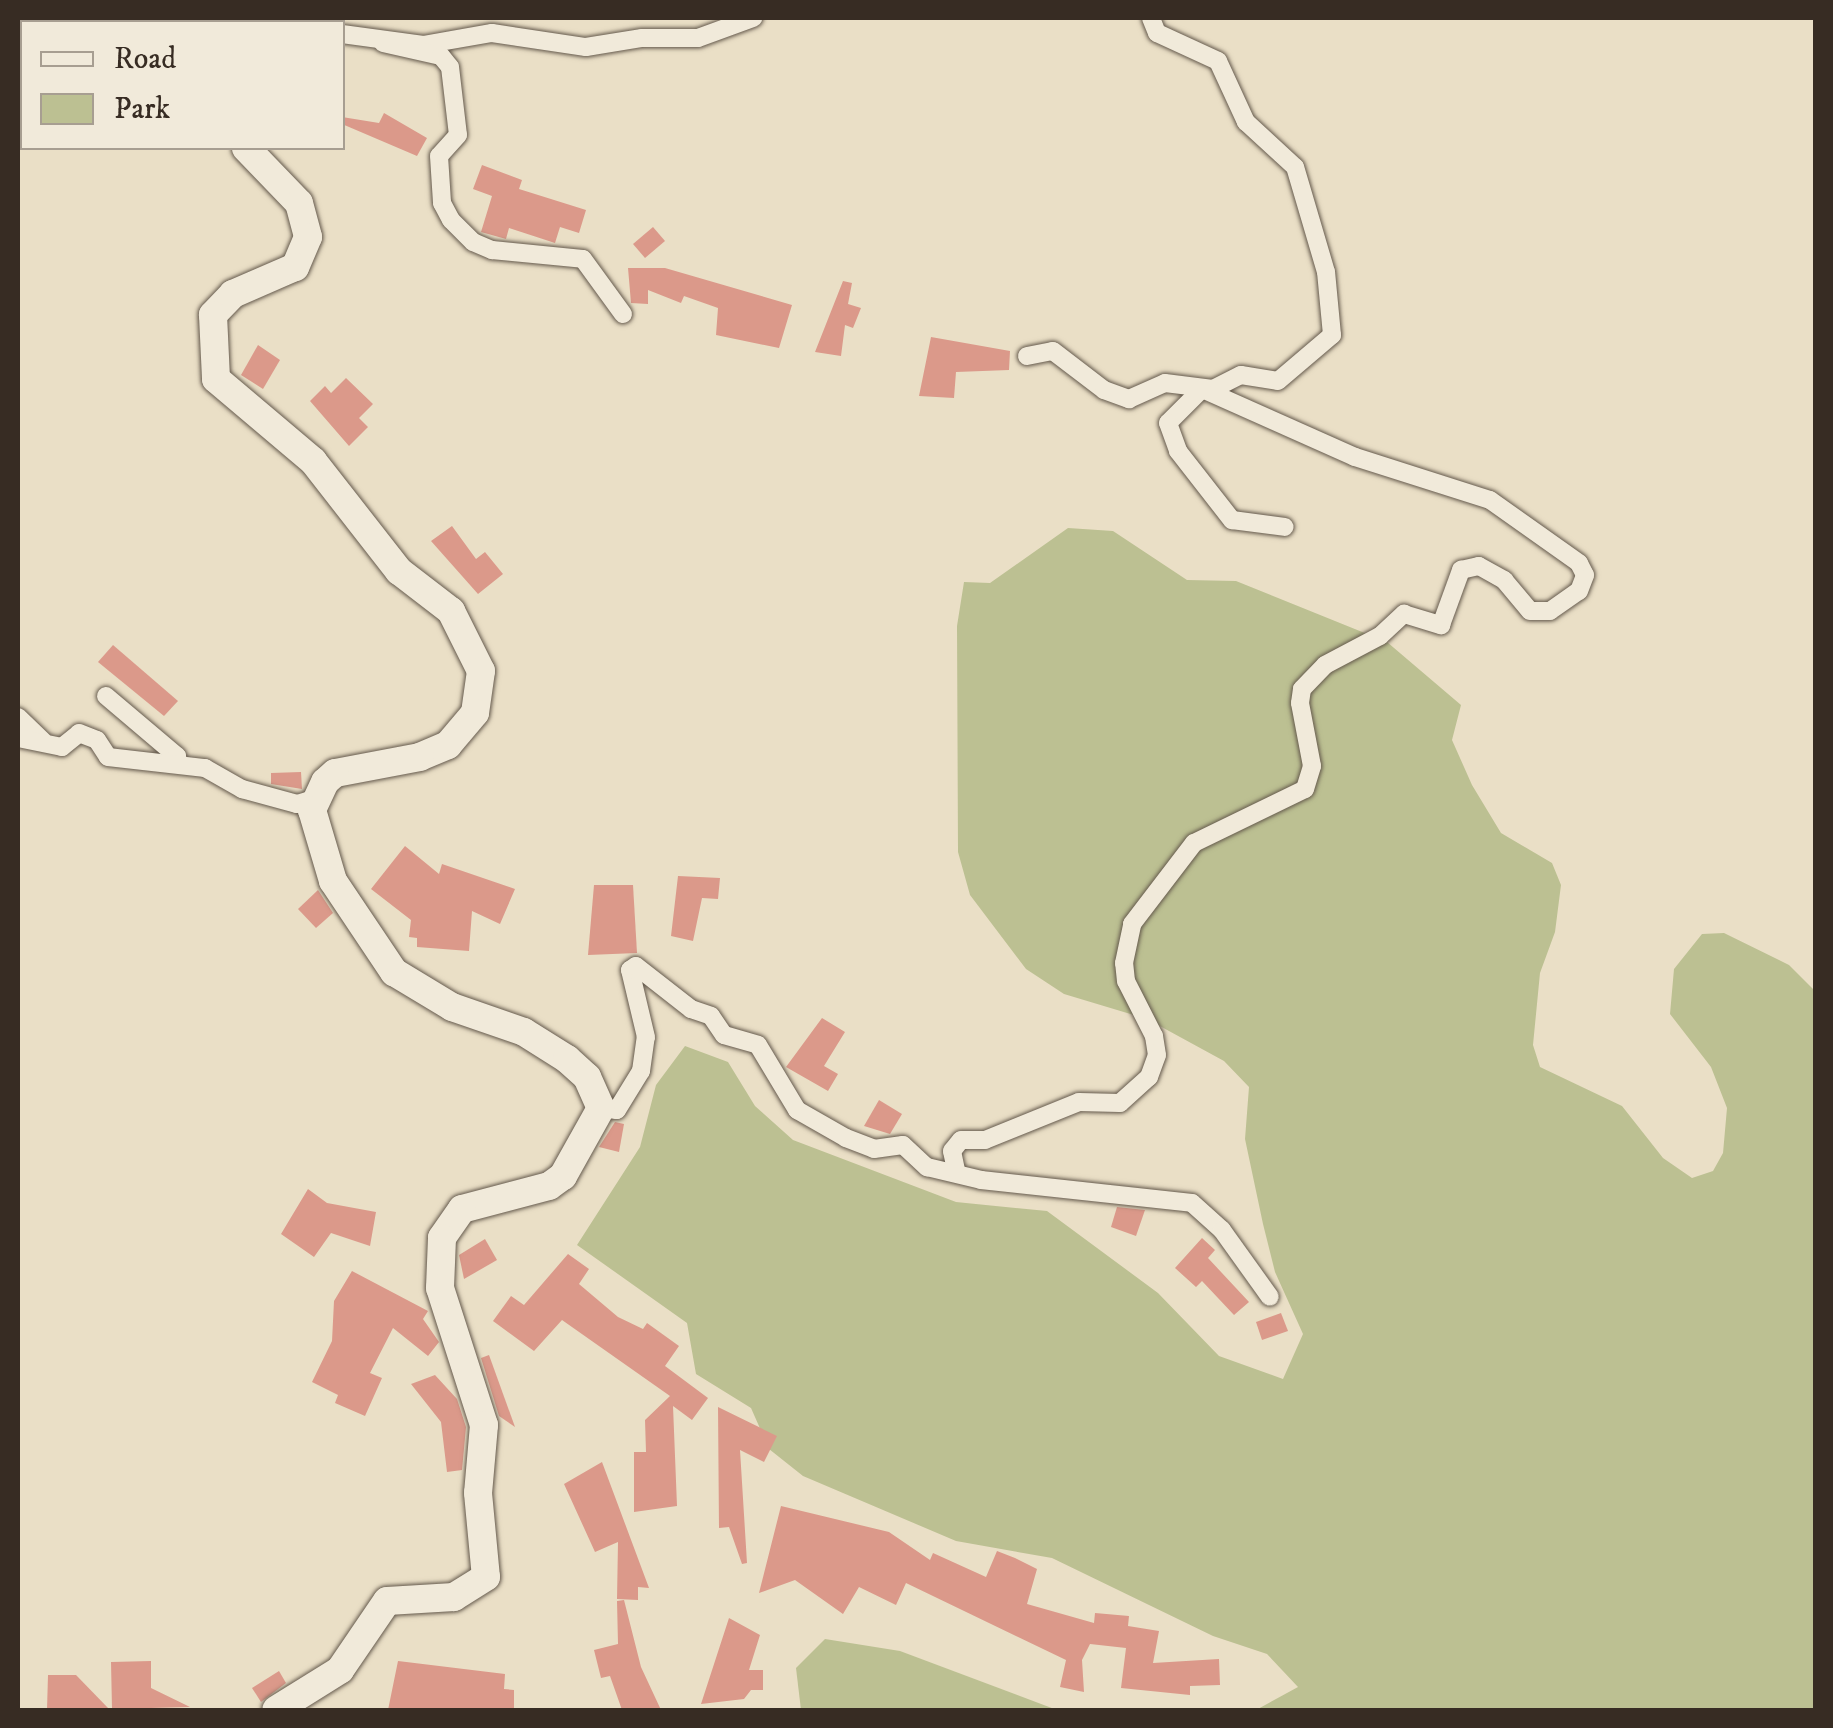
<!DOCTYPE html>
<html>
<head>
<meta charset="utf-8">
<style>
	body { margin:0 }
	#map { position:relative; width:1833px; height:1728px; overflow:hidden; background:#eadfc6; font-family:"IM FELL DW Pica",serif }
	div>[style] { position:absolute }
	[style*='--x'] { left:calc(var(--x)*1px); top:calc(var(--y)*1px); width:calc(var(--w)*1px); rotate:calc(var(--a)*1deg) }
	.green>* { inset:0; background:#bcc092 }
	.building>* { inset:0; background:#db998a }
	.roads { filter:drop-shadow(0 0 2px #64594c) drop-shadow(0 0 2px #64594c) }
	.street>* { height:18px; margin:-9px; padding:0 9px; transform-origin:9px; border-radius:9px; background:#f1eada }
	.secondary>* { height:28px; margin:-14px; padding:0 14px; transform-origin:14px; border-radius:14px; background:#f1eada }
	span { translate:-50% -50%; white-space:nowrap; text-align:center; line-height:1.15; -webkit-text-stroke:9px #f1eada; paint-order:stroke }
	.frame { position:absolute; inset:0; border:20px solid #372c23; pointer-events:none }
	.legend { position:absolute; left:20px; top:20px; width:325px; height:130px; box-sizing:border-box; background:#f1eada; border:2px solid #a79e91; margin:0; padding:12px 18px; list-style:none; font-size:30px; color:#372c23 }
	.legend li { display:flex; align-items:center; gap:20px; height:50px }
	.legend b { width:50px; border:2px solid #a79e91 }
</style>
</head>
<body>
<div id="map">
	<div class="green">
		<i style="clip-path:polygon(1068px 528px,1113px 531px,1187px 580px,1236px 581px,1387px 642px,1461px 705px,1452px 740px,1472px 785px,1501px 833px,1552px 863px,1561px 885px,1555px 932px,1540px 973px,1533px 1045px,1540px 1067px,1622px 1106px,1663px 1158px,1692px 1178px,1713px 1171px,1723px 1153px,1727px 1108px,1711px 1067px,1670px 1014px,1674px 969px,1702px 934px,1724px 933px,1789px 965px,1815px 991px,1815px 1710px,1256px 1710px,1298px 1687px,1267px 1654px,1213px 1636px,1052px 1558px,956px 1541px,803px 1476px,769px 1449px,751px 1408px,696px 1374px,687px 1323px,577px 1245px,640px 1147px,656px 1085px,685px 1046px,728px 1062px,755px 1106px,793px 1140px,956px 1202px,1047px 1211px,1158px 1293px,1219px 1356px,1283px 1379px,1303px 1334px,1275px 1272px,1263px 1224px,1245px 1139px,1249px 1087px,1224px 1061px,1147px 1019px,1064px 994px,1026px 969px,970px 895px,958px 852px,957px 626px,964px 582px,990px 583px)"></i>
		<i style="clip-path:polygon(825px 1639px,900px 1651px,1057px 1710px,801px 1710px,796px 1668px)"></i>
	</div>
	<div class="building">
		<i style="clip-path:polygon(384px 113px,427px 138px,417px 156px,342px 124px,342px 117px,379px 123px)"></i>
		<i style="clip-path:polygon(482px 165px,522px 180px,519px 189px,586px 210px,579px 233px,560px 227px,555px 243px,509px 228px,506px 239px,481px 232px,492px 196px,473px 189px)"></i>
		<i style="clip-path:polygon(653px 227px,665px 241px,645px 258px,633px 244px)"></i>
		<i style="clip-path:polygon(628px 268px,665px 268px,792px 305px,779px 348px,716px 335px,718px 308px,684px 296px,681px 303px,648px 290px,648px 304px,631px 303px)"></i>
		<i style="clip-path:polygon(843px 281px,852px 283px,848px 304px,861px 308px,853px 328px,845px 325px,841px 356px,815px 352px)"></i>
		<i style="clip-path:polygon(931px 337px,1010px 351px,1009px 370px,956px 372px,954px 398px,919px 396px)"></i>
		<i style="clip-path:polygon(258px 345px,280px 360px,263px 389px,241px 375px)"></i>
		<i style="clip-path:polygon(346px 378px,373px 404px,359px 418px,368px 427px,349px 446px,310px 401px,325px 386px,331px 393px)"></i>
		<i style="clip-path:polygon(452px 526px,476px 559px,485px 552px,503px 574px,478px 594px,431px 541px)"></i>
		<i style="clip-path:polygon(113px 645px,178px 701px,164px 716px,98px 662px)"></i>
		<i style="clip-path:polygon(301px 772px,302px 789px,271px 784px,271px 773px)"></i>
		<i style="clip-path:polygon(405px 846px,439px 874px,442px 864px,515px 889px,500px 924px,472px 911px,469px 951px,417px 947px,417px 938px,409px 937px,411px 920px,371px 889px)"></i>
		<i style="clip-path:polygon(678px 876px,720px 878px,718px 899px,702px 898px,693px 941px,671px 936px)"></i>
		<i style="clip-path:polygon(594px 885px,633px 885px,637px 953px,588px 955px)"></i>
		<i style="clip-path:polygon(318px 890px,333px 913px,316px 928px,298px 909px)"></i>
		<i style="clip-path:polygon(822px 1018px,845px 1032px,824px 1066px,838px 1074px,828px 1091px,786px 1067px)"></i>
		<i style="clip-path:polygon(879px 1100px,902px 1114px,890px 1134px,864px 1126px)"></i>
		<i style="clip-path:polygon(615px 1122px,624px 1124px,619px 1152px,599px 1147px)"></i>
		<i style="clip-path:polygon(308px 1189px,327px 1203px,376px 1212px,370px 1246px,331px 1233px,314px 1257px,281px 1234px)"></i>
		<i style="clip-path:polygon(1117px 1207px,1145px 1210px,1136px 1236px,1111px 1227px)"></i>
		<i style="clip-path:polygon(1202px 1238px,1215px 1250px,1208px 1258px,1249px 1302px,1234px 1315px,1202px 1281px,1196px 1287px,1175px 1268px)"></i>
		<i style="clip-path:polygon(485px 1239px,497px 1260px,464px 1279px,459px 1255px)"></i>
		<i style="clip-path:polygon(568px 1254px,589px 1269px,579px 1284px,618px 1317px,643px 1329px,647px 1323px,679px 1346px,665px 1366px,708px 1398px,692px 1420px,673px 1406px,677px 1506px,634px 1512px,634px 1452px,646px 1452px,645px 1420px,670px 1396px,562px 1320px,534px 1351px,493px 1321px,511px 1296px,524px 1305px)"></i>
		<i style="clip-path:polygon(352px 1271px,428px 1311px,423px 1319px,439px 1342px,428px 1356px,393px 1328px,370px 1373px,382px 1378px,365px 1416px,335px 1403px,338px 1395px,312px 1382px,332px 1341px,334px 1301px)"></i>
		<i style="clip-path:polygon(1281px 1313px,1288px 1331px,1262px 1340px,1256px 1322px)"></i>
		<i style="clip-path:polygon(489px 1355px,515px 1427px,499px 1416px,481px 1358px)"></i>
		<i style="clip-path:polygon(435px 1375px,457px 1399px,466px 1427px,462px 1470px,447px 1472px,441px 1422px,411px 1384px)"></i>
		<i style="clip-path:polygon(718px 1407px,777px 1436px,764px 1462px,740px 1450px,747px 1563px,742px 1564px,729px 1527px,719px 1528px)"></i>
		<i style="clip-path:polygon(602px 1462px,649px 1588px,638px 1587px,638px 1600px,617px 1599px,618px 1542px,595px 1552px,564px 1484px)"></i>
		<i style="clip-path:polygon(781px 1506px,889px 1532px,930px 1560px,933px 1553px,986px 1577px,997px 1551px,1015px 1558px,1037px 1569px,1027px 1604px,1094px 1623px,1095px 1613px,1129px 1616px,1128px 1626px,1159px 1631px,1153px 1663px,1219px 1659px,1220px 1685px,1190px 1686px,1190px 1695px,1121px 1688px,1126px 1648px,1090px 1644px,1082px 1660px,1084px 1692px,1060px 1687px,1066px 1660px,906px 1583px,896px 1605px,859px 1587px,843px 1614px,795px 1580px,759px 1593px)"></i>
		<i style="clip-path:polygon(624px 1600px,641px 1667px,661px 1710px,622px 1710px,610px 1676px,601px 1678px,594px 1650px,618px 1644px,617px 1601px)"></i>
		<i style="clip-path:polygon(729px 1618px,760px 1635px,749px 1670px,763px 1670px,763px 1690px,751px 1690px,744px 1699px,701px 1704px)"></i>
		<i style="clip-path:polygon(151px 1661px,151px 1688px,190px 1707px,112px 1709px,111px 1662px)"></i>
		<i style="clip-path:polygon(398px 1661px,505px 1674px,504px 1689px,514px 1690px,514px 1710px,388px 1710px)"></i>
		<i style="clip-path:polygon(279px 1671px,286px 1683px,261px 1702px,252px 1688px)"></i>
		<i style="clip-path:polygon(48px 1675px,76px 1675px,109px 1709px,47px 1710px)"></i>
	</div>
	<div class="roads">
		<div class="street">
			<i style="--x:317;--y:18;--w:9;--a:27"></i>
			<i style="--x:136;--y:22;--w:111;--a:-2.1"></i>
			<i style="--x:342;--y:34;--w:82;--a:7.7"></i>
			<i style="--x:423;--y:45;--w:70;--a:-9.9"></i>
			<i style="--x:492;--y:33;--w:95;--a:8.5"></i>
			<i style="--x:586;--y:47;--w:57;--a:-9.1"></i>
			<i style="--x:642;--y:38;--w:56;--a:0"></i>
			<i style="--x:698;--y:38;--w:59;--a:-20"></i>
			<i style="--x:383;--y:43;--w:59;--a:12.6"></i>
			<i style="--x:441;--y:56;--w:14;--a:51"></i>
			<i style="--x:450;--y:67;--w:68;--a:83.3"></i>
			<i style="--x:458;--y:135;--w:28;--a:132"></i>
			<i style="--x:439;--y:156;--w:47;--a:86.3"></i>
			<i style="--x:442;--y:203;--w:19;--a:62"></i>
			<i style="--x:451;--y:220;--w:31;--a:45"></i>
			<i style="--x:473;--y:242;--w:21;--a:23"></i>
			<i style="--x:492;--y:250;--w:91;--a:5.6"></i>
			<i style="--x:583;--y:259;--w:68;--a:54"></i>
			<i style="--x:1027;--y:356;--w:26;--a:-11"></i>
			<i style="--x:1053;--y:351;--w:64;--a:37.4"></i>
			<i style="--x:1104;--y:390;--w:27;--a:20"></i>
			<i style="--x:1129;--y:399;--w:39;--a:-24"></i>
			<i style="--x:1165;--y:383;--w:48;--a:7.1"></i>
			<i style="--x:1213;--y:389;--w:31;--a:-27"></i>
			<i style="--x:1241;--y:375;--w:37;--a:9"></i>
			<i style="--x:1278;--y:381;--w:71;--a:-40.4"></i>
			<i style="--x:1332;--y:335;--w:63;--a:-95.4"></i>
			<i style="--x:1326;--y:272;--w:109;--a:-106.4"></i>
			<i style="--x:1295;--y:167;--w:67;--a:-137.4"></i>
			<i style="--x:1246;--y:122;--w:67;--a:-114.7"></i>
			<i style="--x:1218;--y:61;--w:67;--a:-155.3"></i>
			<i style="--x:1157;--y:33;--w:16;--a:-112"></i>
			<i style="--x:106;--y:696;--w:93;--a:40.2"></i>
			<i style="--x:177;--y:756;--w:8;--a:83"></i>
			<i style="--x:18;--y:717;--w:35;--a:44"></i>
			<i style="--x:18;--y:738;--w:45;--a:11.6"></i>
			<i style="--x:62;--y:747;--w:22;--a:-39"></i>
			<i style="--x:79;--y:733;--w:19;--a:21"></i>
			<i style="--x:97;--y:740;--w:20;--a:57"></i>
			<i style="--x:108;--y:757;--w:98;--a:6.5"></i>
			<i style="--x:205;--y:768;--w:43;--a:29.6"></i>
			<i style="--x:242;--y:789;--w:57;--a:15.3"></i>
			<i style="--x:297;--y:804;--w:17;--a:-17"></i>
			<i style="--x:601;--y:1108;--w:16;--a:7"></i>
			<i style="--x:617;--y:1110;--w:46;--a:-58.4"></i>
			<i style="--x:641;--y:1071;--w:34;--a:-82"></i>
			<i style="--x:646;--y:1037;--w:69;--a:-103.4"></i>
			<i style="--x:630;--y:970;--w:7;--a:-34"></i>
			<i style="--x:636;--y:966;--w:70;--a:38"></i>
			<i style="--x:691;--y:1009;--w:21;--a:19"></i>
			<i style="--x:711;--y:1016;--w:23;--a:56"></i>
			<i style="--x:724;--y:1035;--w:35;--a:16"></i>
			<i style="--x:758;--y:1045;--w:76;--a:59"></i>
			<i style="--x:797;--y:1110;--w:56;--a:29.7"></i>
			<i style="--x:846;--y:1138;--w:30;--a:21"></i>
			<i style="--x:874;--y:1149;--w:29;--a:-8"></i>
			<i style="--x:903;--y:1145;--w:33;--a:43"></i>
			<i style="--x:927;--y:1167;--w:56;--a:13.5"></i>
			<i style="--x:981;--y:1180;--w:212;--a:6.2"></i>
			<i style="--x:1192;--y:1203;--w:40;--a:42"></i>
			<i style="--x:1222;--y:1230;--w:82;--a:54.4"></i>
			<i style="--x:956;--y:1170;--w:19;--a:-102"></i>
			<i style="--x:952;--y:1151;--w:14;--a:-51"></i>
			<i style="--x:961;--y:1140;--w:24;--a:0"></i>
			<i style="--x:985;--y:1140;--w:101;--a:-22"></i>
			<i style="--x:1079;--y:1102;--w:41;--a:1.4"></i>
			<i style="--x:1120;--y:1103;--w:39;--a:-42"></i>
			<i style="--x:1149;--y:1077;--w:23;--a:-70"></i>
			<i style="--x:1157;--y:1055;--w:19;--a:-99"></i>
			<i style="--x:1154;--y:1036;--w:62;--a:-117"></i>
			<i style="--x:1126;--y:981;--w:18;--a:-96"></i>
			<i style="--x:1124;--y:963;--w:40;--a:-78"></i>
			<i style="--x:1132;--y:924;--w:102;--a:-52.6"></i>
			<i style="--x:1194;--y:843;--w:123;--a:-25.9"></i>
			<i style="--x:1305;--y:789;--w:24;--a:-73"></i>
			<i style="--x:1312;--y:766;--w:64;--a:-100.8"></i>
			<i style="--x:1300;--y:703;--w:14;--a:-82"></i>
			<i style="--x:1302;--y:689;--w:33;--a:-46"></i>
			<i style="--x:1325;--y:665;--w:62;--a:-27.8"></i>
			<i style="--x:1380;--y:636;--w:33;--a:-43"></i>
			<i style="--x:1404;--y:614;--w:39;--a:17"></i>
			<i style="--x:1441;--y:625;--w:59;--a:-70"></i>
			<i style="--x:1461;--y:570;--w:18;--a:-13"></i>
			<i style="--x:1479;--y:566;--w:29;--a:29"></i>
			<i style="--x:1504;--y:580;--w:40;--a:50"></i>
			<i style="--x:1530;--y:611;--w:20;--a:0"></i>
			<i style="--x:1550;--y:611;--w:35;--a:-35"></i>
			<i style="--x:1579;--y:591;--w:17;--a:-69"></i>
			<i style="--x:1585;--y:575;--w:13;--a:-117"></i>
			<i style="--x:1579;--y:563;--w:109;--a:-144.7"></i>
			<i style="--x:1490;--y:500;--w:142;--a:-162.3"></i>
			<i style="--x:1355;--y:457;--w:167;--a:-156"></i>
			<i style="--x:1202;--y:389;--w:48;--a:135"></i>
			<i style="--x:1168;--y:423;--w:30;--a:70"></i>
			<i style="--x:1178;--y:451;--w:88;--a:52"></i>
			<i style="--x:1232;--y:520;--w:53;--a:7.5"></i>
		</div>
		<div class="secondary">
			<i style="--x:18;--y:64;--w:4;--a:0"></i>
			<i style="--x:246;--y:148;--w:76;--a:46.1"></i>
			<i style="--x:299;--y:203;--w:35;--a:75"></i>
			<i style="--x:308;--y:237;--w:33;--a:113"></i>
			<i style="--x:295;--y:267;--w:68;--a:156.5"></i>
			<i style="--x:233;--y:294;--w:29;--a:134"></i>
			<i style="--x:213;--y:315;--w:64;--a:87.3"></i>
			<i style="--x:216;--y:379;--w:127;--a:40.2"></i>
			<i style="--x:313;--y:461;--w:140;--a:52"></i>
			<i style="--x:399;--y:571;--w:66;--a:37.6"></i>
			<i style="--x:451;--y:611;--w:67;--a:63.4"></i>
			<i style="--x:481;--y:671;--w:42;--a:98.1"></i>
			<i style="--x:475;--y:713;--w:42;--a:130.2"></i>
			<i style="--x:448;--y:745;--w:30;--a:157"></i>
			<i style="--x:420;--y:757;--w:86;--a:169.3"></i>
			<i style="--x:335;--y:773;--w:13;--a:138"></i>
			<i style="--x:325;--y:782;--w:31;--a:115"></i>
			<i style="--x:312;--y:810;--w:74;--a:73.5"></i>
			<i style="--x:333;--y:881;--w:110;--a:56.2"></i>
			<i style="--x:394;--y:972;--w:68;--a:31.1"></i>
			<i style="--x:452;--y:1007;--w:76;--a:19.1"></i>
			<i style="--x:524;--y:1032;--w:51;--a:32.1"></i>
			<i style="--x:567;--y:1059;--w:27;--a:42"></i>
			<i style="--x:587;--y:1077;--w:34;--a:66"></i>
			<i style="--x:601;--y:1108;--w:78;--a:119.2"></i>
			<i style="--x:563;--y:1176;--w:17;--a:144"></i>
			<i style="--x:549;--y:1186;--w:90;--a:165.2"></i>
			<i style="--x:462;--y:1209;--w:35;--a:125"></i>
			<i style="--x:442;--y:1238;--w:50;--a:92.3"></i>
			<i style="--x:440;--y:1288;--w:144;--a:72.2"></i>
			<i style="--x:484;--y:1425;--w:68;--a:95"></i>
			<i style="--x:478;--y:1493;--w:84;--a:84.6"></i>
			<i style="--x:486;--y:1577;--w:38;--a:148"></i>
			<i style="--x:454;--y:1597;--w:67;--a:176.6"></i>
			<i style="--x:387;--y:1601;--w:83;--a:124.3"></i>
			<i style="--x:340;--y:1670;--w:75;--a:148"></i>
		</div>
	</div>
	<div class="frame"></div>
	<ul class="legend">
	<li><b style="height:12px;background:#f1eada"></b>Road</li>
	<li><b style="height:28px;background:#bcc092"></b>Park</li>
	</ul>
</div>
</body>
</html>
